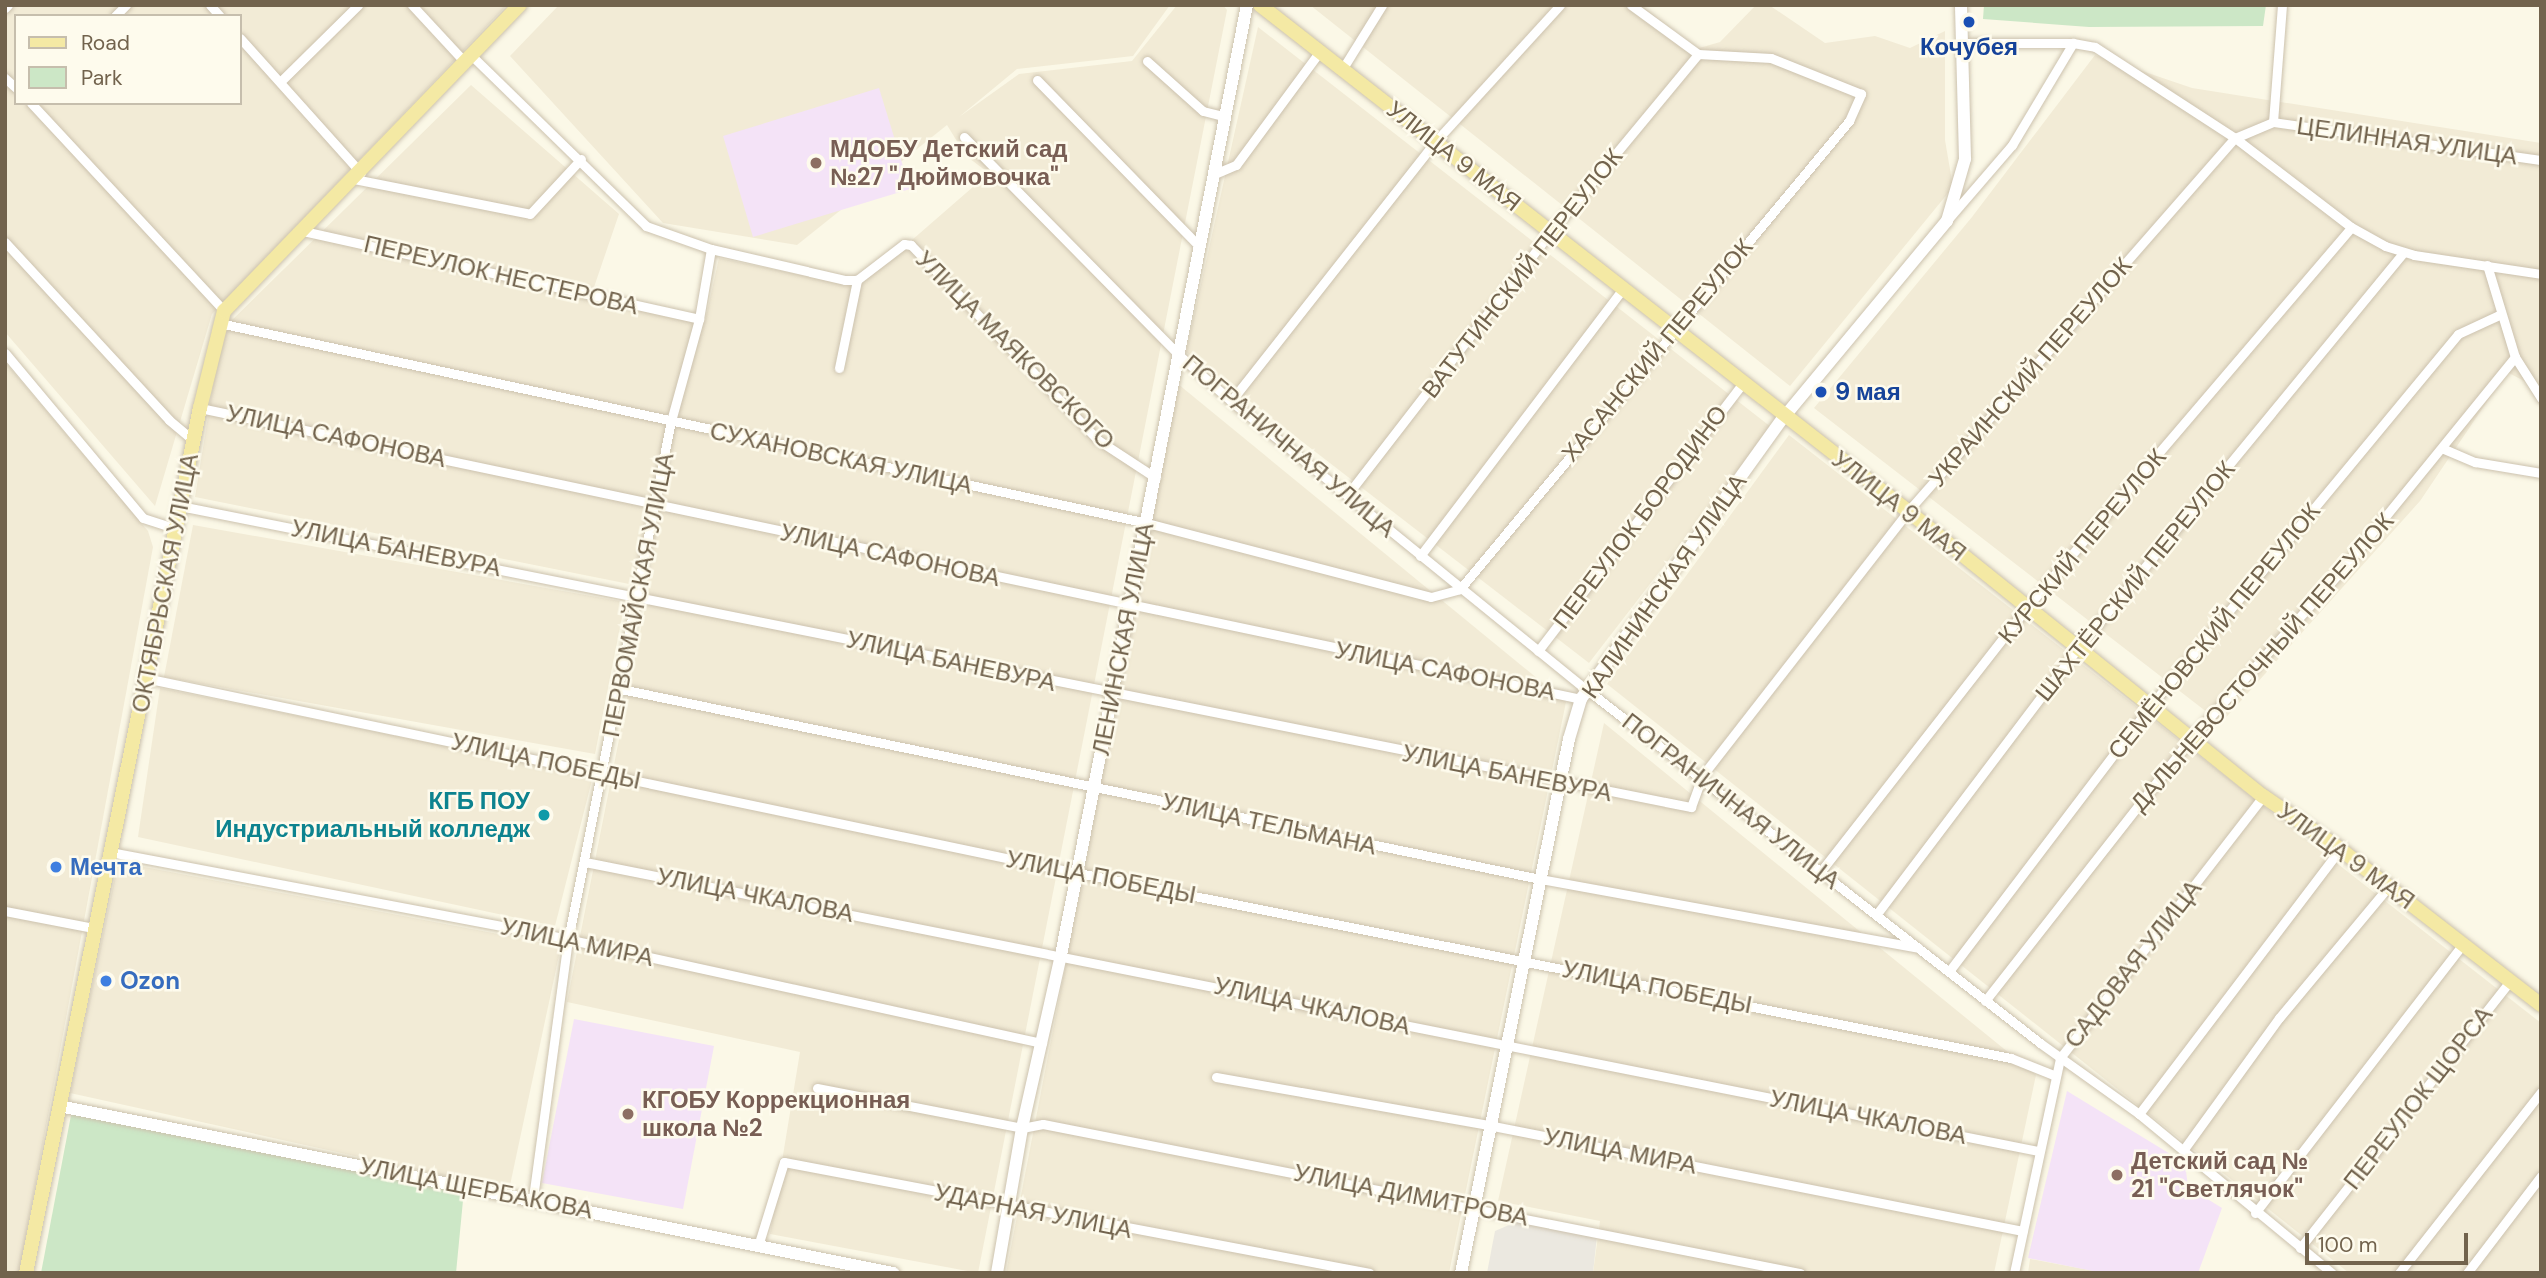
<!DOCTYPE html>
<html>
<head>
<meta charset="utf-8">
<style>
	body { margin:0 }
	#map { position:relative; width:2546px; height:1278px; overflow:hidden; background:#fbf8e7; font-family:"DM Sans",sans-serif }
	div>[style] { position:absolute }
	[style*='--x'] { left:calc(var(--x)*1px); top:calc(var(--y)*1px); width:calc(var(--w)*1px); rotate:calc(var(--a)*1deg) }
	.residential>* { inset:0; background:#f2ebd6 }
	.industrial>* { inset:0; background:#ebe8e0 }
	.education>* { inset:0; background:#f4e3f7 }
	.green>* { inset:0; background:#cce7c6 }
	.roads { filter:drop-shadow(0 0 2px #ccc2ae) drop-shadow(0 0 2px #ccc2ae) }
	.street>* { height:9px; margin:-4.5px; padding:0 4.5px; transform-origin:4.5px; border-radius:4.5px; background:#fff }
	.secondary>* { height:12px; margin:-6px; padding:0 6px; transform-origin:6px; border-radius:6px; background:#fff }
	.primary>* { height:14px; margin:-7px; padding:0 7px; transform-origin:7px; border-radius:7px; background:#f4e9a4 }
	.dots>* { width:19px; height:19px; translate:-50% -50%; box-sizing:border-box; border:4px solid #fefbed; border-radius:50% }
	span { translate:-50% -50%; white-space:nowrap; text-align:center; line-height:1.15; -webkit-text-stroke:5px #fefbed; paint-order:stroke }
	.transit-label { font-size:24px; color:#164399; font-weight:700 }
	.left { translate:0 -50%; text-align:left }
	.street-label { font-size:24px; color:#72634d }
	.education-label { font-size:24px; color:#785e54; font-weight:700 }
	.culture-label { font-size:24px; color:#0d838f; font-weight:700 }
	.right { translate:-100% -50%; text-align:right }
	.shop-label { font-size:24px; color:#366cbe; font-weight:700 }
	.frame { position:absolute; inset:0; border:7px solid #72634d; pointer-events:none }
	.legend { position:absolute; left:14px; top:14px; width:228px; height:91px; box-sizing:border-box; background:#fefbed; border:2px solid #c6bead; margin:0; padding:9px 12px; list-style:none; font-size:21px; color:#72634d }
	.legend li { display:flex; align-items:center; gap:14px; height:35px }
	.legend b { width:35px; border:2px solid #c6bead }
	.scale { position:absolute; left:2305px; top:1233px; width:163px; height:32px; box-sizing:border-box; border:4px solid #72634d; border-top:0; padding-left:9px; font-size:21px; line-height:24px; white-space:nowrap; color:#72634d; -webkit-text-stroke:5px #fefbed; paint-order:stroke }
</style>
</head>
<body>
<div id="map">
	<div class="residential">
		<i style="clip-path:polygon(evenodd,5px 5px,507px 5px,212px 314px,155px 506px,5px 332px,5px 5px,16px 16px,240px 16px,240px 103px,16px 103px,16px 16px)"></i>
		<i style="clip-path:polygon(559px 5px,1170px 5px,1133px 56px,1017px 69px,959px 117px,1019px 74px,1132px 61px,1177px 5px,1223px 5px,1227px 10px,978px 1273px,770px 1234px,800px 1052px,567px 1002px,649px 588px,195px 497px,222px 330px,471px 85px,619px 214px,592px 293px,705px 321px,719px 258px,858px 287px,989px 173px,966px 156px,947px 125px,797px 245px,663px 223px,510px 56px)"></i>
		<i style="clip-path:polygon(1310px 5px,1641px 5px,1696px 49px,1720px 42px,1756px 5px,1769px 5px,1825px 43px,1875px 36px,1910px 48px,1945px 31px,1945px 140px,1953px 187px,1790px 386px)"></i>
		<i style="clip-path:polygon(1258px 27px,1771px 427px,1589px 663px,1186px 352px)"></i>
		<i style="clip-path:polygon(2095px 55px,2192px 88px,2541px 143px,2541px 390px,2507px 372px,2420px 501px,2221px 723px,1814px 408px,1972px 217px)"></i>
		<i style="clip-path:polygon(5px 362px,148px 531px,153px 547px,19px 1273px,5px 1273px)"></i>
		<i style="clip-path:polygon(1178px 384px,1566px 702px,1449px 1273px,1006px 1273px)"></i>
		<i style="clip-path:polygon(1789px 435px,2541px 1023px,2541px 1273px,2349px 1273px,1607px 684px)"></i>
		<i style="clip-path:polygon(193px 525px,625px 602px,595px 754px,164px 677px)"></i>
		<i style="clip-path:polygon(160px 688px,593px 776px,555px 926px,138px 837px)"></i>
		<i style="clip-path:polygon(1604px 723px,2036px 1075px,1994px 1273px,1593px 1273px,1600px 1221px,1498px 1201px)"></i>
		<i style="clip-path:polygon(118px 862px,561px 946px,509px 1190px,70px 1093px)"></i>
		<i style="clip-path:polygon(2030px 1259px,2105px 1273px,2028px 1273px)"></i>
	</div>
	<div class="industrial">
		<i style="clip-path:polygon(1516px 1222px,1597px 1236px,1593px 1273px,1487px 1273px,1495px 1231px)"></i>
	</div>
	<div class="education">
		<i style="clip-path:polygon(879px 88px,910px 189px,753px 237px,723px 136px)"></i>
		<i style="clip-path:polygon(574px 1019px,714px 1046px,683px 1209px,542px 1183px)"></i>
		<i style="clip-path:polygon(2067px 1091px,2185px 1163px,2188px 1187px,2222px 1208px,2198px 1273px,2103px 1273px,2028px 1258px)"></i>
	</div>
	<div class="green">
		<i style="clip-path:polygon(1984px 5px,2266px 5px,2263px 26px,2089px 27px,1983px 19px)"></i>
		<i style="clip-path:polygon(72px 1110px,464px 1190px,456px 1273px,41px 1273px)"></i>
	</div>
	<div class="roads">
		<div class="street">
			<i style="--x:210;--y:5;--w:15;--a:48"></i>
			<i style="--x:412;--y:5;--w:75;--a:47.2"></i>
			<i style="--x:5;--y:8;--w:4;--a:-45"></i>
			<i style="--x:115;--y:16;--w:16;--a:-45"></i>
			<i style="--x:240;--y:38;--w:181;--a:48.1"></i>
			<i style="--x:1962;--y:43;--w:111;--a:0"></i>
			<i style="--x:2073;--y:43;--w:22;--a:10"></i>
			<i style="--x:2095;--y:47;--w:167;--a:33"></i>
			<i style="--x:2235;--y:138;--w:146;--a:37.5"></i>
			<i style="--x:2351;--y:227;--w:39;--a:29"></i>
			<i style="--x:2385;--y:246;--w:30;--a:17"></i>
			<i style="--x:2414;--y:255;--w:128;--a:8.5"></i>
			<i style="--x:470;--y:54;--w:246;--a:44.3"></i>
			<i style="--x:646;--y:226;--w:69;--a:19.5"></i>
			<i style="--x:711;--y:249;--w:138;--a:13"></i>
			<i style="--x:845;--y:280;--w:12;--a:0"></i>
			<i style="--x:857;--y:280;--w:59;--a:-37.5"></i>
			<i style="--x:904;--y:244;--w:7;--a:8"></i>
			<i style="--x:911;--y:245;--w:270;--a:46.2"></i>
			<i style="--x:1098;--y:440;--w:69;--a:33.2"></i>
			<i style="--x:1147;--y:61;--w:75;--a:41.8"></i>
			<i style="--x:1203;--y:111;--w:21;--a:14"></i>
			<i style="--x:1343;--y:68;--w:74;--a:-58.2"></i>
			<i style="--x:5;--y:78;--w:15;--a:42"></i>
			<i style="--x:1037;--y:80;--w:231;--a:45.7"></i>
			<i style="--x:280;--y:82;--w:110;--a:-44.6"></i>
			<i style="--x:31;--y:103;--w:284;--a:47.1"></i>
			<i style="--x:2273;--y:122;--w:117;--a:-85.6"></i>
			<i style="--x:964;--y:137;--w:306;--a:45.4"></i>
			<i style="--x:1179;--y:355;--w:69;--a:41.5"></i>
			<i style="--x:1231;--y:401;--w:457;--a:39.1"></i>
			<i style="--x:1586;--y:689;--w:576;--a:37.94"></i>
			<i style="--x:2040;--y:1043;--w:122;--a:35.6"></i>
			<i style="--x:2139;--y:1114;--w:250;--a:39.5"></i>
			<i style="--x:2235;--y:138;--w:41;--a:-22.8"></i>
			<i style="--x:2273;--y:122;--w:271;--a:8.1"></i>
			<i style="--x:1212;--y:175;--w:26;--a:-23"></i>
			<i style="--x:1236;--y:165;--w:142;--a:-53.6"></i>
			<i style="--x:354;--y:179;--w:179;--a:11.2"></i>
			<i style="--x:530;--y:214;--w:75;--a:-47.2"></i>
			<i style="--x:1950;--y:217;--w:95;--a:-49.3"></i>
			<i style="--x:2012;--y:145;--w:119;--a:-59.1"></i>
			<i style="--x:303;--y:231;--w:406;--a:12.5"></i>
			<i style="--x:5;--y:242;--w:242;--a:47.3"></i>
			<i style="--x:169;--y:420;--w:33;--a:40"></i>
			<i style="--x:2487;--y:265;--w:96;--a:73.1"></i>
			<i style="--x:2515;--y:357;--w:49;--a:57.6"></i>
			<i style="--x:219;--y:323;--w:949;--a:12.16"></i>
			<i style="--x:1147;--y:523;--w:293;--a:14.6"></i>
			<i style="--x:1431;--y:597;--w:30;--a:-15"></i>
			<i style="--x:1460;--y:589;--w:609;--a:-50.27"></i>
			<i style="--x:1849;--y:121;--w:30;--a:-66"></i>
			<i style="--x:1861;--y:94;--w:97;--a:-158.2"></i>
			<i style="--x:1771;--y:58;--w:73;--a:-176.9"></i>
			<i style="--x:1698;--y:54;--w:83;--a:-143.8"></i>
			<i style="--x:5;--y:353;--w:215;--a:50.1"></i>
			<i style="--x:143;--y:518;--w:35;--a:18"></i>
			<i style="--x:839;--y:368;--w:90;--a:-78.4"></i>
			<i style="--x:1231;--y:401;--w:330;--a:-51.8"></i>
			<i style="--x:1435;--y:142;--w:185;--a:-47.6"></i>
			<i style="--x:200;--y:408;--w:1411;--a:11.9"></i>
			<i style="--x:2444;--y:449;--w:34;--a:23"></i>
			<i style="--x:2475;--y:462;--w:67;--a:9.5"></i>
			<i style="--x:1348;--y:494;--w:330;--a:-52.3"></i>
			<i style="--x:1550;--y:233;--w:232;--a:-50.4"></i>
			<i style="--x:180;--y:506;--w:1541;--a:11.27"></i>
			<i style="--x:1691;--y:807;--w:33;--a:-70"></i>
			<i style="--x:1702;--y:776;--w:336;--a:-52.1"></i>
			<i style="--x:1908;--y:511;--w:496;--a:-48.8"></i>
			<i style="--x:1420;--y:556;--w:334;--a:-52.8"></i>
			<i style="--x:1538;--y:651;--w:336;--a:-52.6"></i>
			<i style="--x:145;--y:678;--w:953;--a:11.81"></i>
			<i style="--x:1078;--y:873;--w:951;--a:11.22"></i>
			<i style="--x:2011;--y:1058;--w:48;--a:21.8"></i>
			<i style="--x:621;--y:689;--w:938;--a:11.68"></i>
			<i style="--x:1540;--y:879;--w:384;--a:10.3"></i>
			<i style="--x:110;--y:852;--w:442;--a:10.7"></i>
			<i style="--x:544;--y:934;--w:510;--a:12.35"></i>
			<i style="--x:585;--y:862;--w:1481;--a:11.25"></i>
			<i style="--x:1821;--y:871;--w:335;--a:-52"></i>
			<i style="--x:2027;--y:607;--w:499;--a:-49.5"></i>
			<i style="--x:5;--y:911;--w:90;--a:10.9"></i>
			<i style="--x:1876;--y:915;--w:336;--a:-52.9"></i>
			<i style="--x:2079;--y:647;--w:510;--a:-50.57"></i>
			<i style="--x:1950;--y:970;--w:334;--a:-52.8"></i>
			<i style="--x:2152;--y:704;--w:480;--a:-50.4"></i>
			<i style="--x:2458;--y:334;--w:45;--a:-24.9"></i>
			<i style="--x:1985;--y:1001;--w:335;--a:-51.9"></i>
			<i style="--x:2192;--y:737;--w:223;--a:-48.1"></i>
			<i style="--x:2341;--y:571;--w:276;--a:-50.9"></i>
			<i style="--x:1216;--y:1077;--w:281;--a:10"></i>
			<i style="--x:1493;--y:1126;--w:540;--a:11.21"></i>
			<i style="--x:817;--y:1088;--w:209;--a:11"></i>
			<i style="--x:1022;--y:1128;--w:21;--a:-11"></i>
			<i style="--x:1043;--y:1124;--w:772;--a:11.14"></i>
			<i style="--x:2139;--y:1114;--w:333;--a:-52.8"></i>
			<i style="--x:2184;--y:1149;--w:162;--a:-54.1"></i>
			<i style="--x:2279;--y:1018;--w:170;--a:-50.2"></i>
			<i style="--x:533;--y:1198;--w:260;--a:-82.3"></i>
			<i style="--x:568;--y:940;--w:529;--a:-78.78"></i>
			<i style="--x:671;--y:421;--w:106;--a:-74.6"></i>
			<i style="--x:699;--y:319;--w:71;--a:-80.3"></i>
			<i style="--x:2255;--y:1213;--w:341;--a:-52.3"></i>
			<i style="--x:758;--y:1246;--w:88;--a:-72.8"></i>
			<i style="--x:784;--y:1162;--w:596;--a:10.73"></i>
			<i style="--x:2300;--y:1248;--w:340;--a:-51.8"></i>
			<i style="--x:2014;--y:1273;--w:220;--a:-77.9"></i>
			<i style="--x:2060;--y:1058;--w:331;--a:-52.2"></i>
			<i style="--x:2399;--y:1273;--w:230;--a:-51.9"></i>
			<i style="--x:2467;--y:1273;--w:122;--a:-52.7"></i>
		</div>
		<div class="secondary">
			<i style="--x:59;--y:1106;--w:851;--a:11.32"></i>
			<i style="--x:997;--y:1273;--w:147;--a:-80.2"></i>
			<i style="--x:1022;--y:1128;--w:177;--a:-77.3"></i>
			<i style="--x:1061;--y:955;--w:968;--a:-78.92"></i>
			<i style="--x:1461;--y:1273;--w:545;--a:-78.57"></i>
			<i style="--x:1569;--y:739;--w:42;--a:-73.3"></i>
			<i style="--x:1581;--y:699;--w:347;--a:-54.3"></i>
			<i style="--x:1784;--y:417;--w:255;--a:-50.3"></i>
			<i style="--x:1947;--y:221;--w:65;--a:-73.8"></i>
			<i style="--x:1965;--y:159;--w:154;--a:-91.5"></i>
		</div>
		<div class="primary">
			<i style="--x:1260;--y:5;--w:822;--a:37.99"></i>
			<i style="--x:1908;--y:511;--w:455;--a:38.8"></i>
			<i style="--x:2263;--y:796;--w:93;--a:34.5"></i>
			<i style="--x:2340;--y:849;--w:254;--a:37.8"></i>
			<i style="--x:26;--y:1273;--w:882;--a:-78.63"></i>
			<i style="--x:200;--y:408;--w:100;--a:-76.1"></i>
			<i style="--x:224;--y:311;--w:426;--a:-46"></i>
		</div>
	</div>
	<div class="dots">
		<i style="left:1969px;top:22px;background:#1a4fb4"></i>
		<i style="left:816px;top:163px;background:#8d6e63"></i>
		<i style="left:1821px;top:392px;background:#1a4fb4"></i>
		<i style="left:544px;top:815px;background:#0f9aa8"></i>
		<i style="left:56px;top:867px;background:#3f7fe0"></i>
		<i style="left:106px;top:981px;background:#3f7fe0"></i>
		<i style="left:628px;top:1114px;background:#8d6e63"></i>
		<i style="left:2117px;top:1175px;background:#8d6e63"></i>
	</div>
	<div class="transit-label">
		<span style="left:1969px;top:47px">Кочубея</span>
		<span class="left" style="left:1835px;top:392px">9 мая</span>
	</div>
	<div class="street-label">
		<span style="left:2407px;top:141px;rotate:8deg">ЦЕЛИННАЯ УЛИЦА</span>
		<span style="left:1454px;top:156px;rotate:38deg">УЛИЦА 9 МАЯ</span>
		<span style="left:1522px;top:273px;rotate:-52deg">ВАТУТИНСКИЙ ПЕРЕУЛОК</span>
		<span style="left:501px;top:275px;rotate:13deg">ПЕРЕУЛОК НЕСТЕРОВА</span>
		<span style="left:1015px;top:350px;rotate:45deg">УЛИЦА МАЯКОВСКОГО</span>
		<span style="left:1657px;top:350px;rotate:-50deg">ХАСАНСКИЙ ПЕРЕУЛОК</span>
		<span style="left:2030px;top:372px;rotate:-49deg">УКРАИНСКИЙ ПЕРЕУЛОК</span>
		<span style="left:336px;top:436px;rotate:12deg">УЛИЦА САФОНОВА</span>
		<span style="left:1289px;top:446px;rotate:40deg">ПОГРАНИЧНАЯ УЛИЦА</span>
		<span style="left:841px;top:458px;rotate:12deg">СУХАНОВСКАЯ УЛИЦА</span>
		<span style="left:1899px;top:506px;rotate:38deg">УЛИЦА 9 МАЯ</span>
		<span style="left:1640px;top:517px;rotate:-53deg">ПЕРЕУЛОК БОРОДИНО</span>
		<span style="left:2082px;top:546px;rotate:-50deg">КУРСКИЙ ПЕРЕУЛОК</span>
		<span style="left:396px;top:548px;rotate:11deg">УЛИЦА БАНЕВУРА</span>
		<span style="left:890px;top:555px;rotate:12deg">УЛИЦА САФОНОВА</span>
		<span style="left:2135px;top:581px;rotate:-51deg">ШАХТЁРСКИЙ ПЕРЕУЛОК</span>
		<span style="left:165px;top:583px;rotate:-79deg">ОКТЯБРЬСКАЯ УЛИЦА</span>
		<span style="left:1664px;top:586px;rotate:-55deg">КАЛИНИНСКАЯ УЛИЦА</span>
		<span style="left:638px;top:595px;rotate:-79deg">ПЕРВОМАЙСКАЯ УЛИЦА</span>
		<span style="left:2214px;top:631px;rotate:-51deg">СЕМЁНОВСКИЙ ПЕРЕУЛОК</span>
		<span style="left:1123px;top:639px;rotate:-79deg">ЛЕНИНСКАЯ УЛИЦА</span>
		<span style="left:951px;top:661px;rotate:12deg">УЛИЦА БАНЕВУРА</span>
		<span style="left:2262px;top:662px;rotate:-49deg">ДАЛЬНЕВОСТОЧНЫЙ ПЕРЕУЛОК</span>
		<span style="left:1445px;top:671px;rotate:11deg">УЛИЦА САФОНОВА</span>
		<span style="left:546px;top:761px;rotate:12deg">УЛИЦА ПОБЕДЫ</span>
		<span style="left:1507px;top:773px;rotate:11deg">УЛИЦА БАНЕВУРА</span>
		<span style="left:1731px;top:801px;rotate:38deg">ПОГРАНИЧНАЯ УЛИЦА</span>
		<span style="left:1269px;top:824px;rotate:12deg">УЛИЦА ТЕЛЬМАНА</span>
		<span style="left:2346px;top:856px;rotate:36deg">УЛИЦА 9 МАЯ</span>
		<span style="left:1101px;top:877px;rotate:11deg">УЛИЦА ПОБЕДЫ</span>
		<span style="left:755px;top:895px;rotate:11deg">УЛИЦА ЧКАЛОВА</span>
		<span style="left:577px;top:942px;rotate:12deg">УЛИЦА МИРА</span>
		<span style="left:2133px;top:964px;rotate:-52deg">САДОВАЯ УЛИЦА</span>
		<span style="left:1657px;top:987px;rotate:11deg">УЛИЦА ПОБЕДЫ</span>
		<span style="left:1312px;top:1006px;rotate:12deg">УЛИЦА ЧКАЛОВА</span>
		<span style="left:2418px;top:1098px;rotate:-52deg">ПЕРЕУЛОК ЩОРСА</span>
		<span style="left:1868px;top:1117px;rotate:11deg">УЛИЦА ЧКАЛОВА</span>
		<span style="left:1620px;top:1151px;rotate:11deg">УЛИЦА МИРА</span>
		<span style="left:476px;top:1188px;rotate:11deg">УЛИЦА ЩЕРБАКОВА</span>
		<span style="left:1411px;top:1195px;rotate:11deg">УЛИЦА ДИМИТРОВА</span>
		<span style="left:1033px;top:1211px;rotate:11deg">УДАРНАЯ УЛИЦА</span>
	</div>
	<div class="education-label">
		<span class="left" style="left:830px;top:163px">МДОБУ Детский сад<br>№27 "Дюймовочка"</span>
		<span class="left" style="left:642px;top:1114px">КГОБУ Коррекционная<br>школа №2</span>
		<span class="left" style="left:2131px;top:1175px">Детский сад №<br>21 "Светлячок"</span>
	</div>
	<div class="culture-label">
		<span class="right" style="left:530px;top:815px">КГБ ПОУ<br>Индустриальный колледж</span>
	</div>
	<div class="shop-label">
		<span class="left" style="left:70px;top:867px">Мечта</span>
		<span class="left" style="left:120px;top:981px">Ozon</span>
	</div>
	<div class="frame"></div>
	<ul class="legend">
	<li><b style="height:9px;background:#f4e9a4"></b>Road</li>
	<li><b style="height:19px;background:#cce7c6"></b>Park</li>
	</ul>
	<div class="scale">100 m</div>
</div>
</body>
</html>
